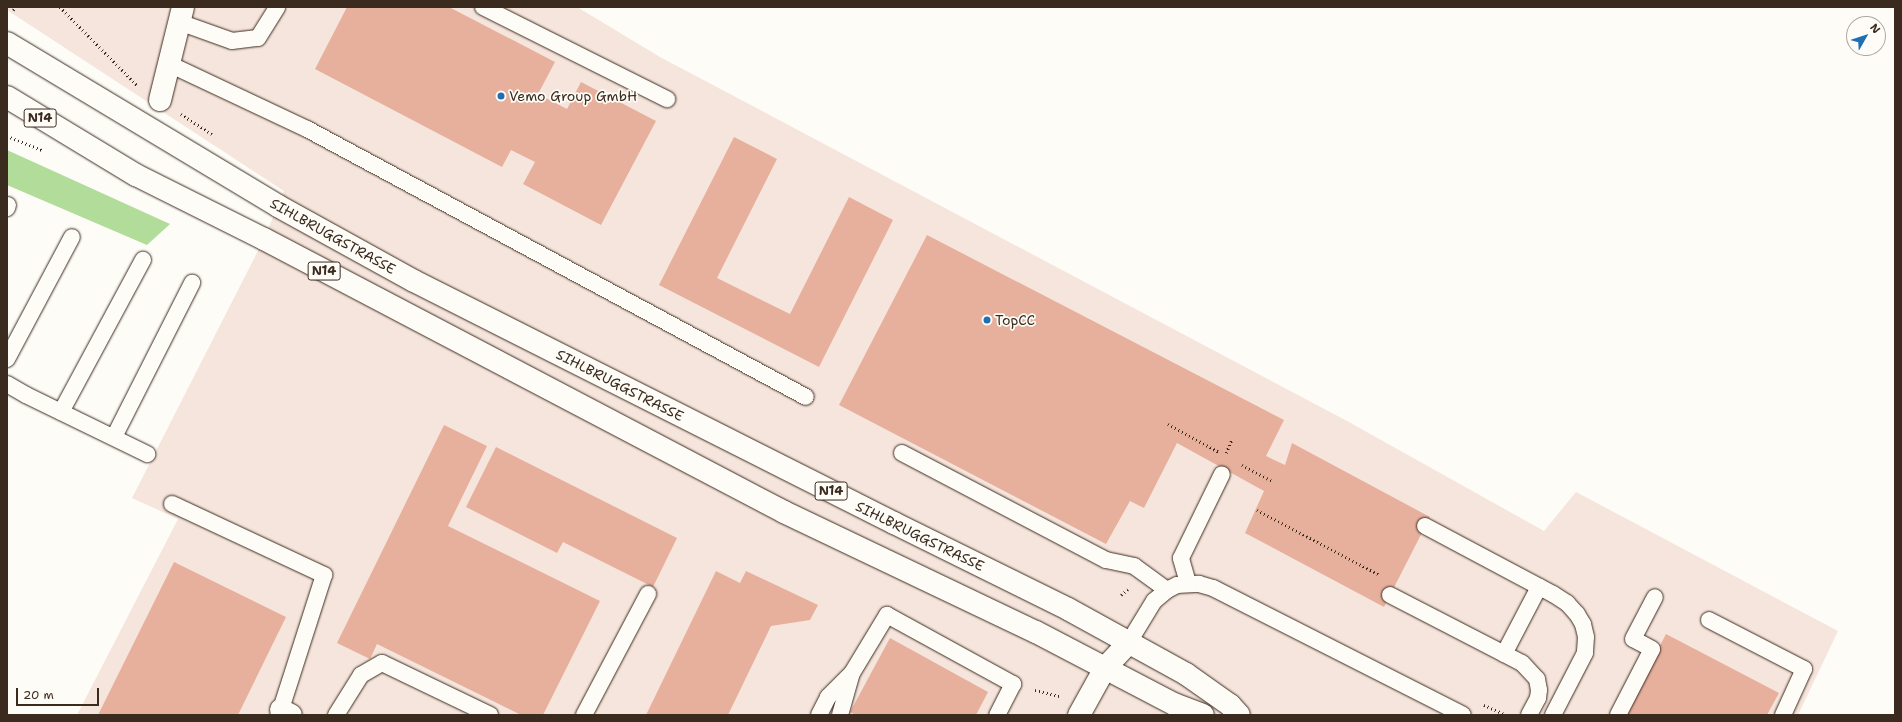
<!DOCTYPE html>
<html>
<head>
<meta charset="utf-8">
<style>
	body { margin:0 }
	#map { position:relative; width:1902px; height:722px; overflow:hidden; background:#fdfcf7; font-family:"Shantell Sans",sans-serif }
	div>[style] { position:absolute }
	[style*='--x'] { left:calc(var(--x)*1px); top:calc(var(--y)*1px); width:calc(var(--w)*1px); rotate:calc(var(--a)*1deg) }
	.built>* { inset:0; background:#f6e5dc }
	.green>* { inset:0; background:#b1dc9a }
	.building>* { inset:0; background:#e7b09d }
	.path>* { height:2.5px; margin-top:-1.25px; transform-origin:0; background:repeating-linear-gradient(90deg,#3b2a1e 0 1px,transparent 0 4px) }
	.roads { filter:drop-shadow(0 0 1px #3b2a1e) drop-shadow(0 0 1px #3b2a1e) }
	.lane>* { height:16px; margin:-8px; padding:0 8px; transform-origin:8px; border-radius:8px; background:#fdfcf7 }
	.street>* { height:22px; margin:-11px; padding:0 11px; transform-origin:11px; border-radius:11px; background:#fdfcf7 }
	.primary>* { height:22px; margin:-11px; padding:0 11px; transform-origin:11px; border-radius:11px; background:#fdfcf7 }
	.dots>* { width:11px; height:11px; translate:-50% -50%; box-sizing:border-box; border:2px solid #fdfcf7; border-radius:50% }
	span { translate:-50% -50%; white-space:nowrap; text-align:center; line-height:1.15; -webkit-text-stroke:3.5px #fdfcf7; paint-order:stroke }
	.shield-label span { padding:1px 3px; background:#fdfcf7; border:1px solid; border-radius:3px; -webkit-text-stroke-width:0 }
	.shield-label { font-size:13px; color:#3b2a1e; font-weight:700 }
	.poi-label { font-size:14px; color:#3b2a1e }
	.left { translate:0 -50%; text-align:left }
	.street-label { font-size:14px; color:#3b2a1e }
	.frame { position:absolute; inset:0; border:8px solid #3b2a1e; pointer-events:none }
	.north { position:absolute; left:1846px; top:16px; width:40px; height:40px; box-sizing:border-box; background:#fdfcf7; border:1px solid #afa8a0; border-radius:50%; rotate:51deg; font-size:11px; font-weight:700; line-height:16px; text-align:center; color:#3b2a1e }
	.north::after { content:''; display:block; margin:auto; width:14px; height:18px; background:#1f6fb2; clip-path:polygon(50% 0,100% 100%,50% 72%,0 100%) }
	.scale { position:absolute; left:16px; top:688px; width:83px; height:18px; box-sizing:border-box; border:2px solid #3b2a1e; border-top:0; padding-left:5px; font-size:12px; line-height:14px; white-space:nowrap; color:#3b2a1e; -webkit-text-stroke:3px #fdfcf7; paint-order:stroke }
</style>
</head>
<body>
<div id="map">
	<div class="built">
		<i style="clip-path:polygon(7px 7px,577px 7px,660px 57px,1347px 421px,1544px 531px,1576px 492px,1838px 631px,1798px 715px,77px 715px,178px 519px,132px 498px,264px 239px,284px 191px,7px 10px)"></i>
	</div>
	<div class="green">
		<i style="clip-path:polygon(7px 150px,170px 224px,147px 245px,7px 185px)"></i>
	</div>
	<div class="building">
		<i style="clip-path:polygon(347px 7px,449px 7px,555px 62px,538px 94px,567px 109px,581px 82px,656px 121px,601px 225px,523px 184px,535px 162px,511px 150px,502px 167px,315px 69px)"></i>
		<i style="clip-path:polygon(734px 137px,777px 159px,717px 278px,790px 314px,849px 197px,893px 220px,819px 367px,659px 285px)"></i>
		<i style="clip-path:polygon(927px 235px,1284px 420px,1266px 456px,1285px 465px,1292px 443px,1430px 517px,1384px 607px,1245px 533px,1264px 491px,1177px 443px,1144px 508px,1130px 501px,1106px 544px,839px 405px)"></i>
		<i style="clip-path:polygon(444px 425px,487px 446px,448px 526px,600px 601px,543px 715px,521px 715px,377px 644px,370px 659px,337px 643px)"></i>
		<i style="clip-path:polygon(496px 447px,677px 538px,653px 587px,563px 542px,557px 553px,466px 507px)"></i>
		<i style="clip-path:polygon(174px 562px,286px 617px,238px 715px,98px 715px)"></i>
		<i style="clip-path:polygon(716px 571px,740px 583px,746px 571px,818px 605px,810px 620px,771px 626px,728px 715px,646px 715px)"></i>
		<i style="clip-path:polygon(1666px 634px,1779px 693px,1767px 715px,1624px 715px)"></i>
		<i style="clip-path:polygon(890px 638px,988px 692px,976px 715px,856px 715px,850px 712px)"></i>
	</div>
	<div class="path">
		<i style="--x:60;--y:7;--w:110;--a:45.4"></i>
		<i style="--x:13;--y:10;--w:4;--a:-45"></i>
		<i style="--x:181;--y:114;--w:37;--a:33"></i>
		<i style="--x:7;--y:136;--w:38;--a:22"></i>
		<i style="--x:1168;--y:424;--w:58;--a:28.8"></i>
		<i style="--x:1226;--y:453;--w:15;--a:-67"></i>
		<i style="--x:1242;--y:465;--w:34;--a:28"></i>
		<i style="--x:1257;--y:510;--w:139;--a:27.9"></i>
		<i style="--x:1121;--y:595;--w:9;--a:-41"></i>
		<i style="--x:1035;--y:690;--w:25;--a:14"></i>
		<i style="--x:1484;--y:705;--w:24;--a:24"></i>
	</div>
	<div class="roads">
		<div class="lane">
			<i style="--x:483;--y:7;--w:206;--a:26.6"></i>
			<i style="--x:179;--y:22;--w:56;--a:19.7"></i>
			<i style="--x:232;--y:41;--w:26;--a:-7"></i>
			<i style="--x:258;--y:38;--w:36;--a:-58"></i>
			<i style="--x:169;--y:64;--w:153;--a:25.2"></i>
			<i style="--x:307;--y:129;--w:566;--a:28.24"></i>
			<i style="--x:7;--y:208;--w:3;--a:-72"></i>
			<i style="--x:7;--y:359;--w:138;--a:-62"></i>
			<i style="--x:7;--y:384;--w:22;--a:30"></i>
			<i style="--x:26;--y:395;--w:135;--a:26"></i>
			<i style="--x:61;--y:412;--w:173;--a:-61.7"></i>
			<i style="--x:114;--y:437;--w:173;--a:-63.1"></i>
			<i style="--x:902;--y:453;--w:230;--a:27.7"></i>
			<i style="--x:1106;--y:560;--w:29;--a:12"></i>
			<i style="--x:1134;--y:566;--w:41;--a:36"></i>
			<i style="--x:172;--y:504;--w:168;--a:25"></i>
			<i style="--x:324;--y:575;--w:147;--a:107.8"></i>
			<i style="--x:1425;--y:526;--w:145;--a:28"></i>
			<i style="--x:1553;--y:594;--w:17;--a:33"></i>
			<i style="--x:1567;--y:603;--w:15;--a:48"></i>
			<i style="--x:1577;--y:614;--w:12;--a:59"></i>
			<i style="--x:1583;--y:624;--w:13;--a:77"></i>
			<i style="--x:1586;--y:637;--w:16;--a:94"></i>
			<i style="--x:1585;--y:653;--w:70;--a:117.3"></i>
			<i style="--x:1188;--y:583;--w:26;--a:-106"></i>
			<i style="--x:1181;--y:558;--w:93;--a:-64"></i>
			<i style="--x:1390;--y:595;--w:148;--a:27.3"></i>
			<i style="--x:1522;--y:663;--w:22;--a:47"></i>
			<i style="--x:1537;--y:679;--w:11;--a:80"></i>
			<i style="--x:1539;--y:690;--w:8;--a:97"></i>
			<i style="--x:1538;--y:698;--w:19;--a:118"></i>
			<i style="--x:1709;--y:620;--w:107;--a:27.3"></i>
			<i style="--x:1804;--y:669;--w:51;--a:114.5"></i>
			<i style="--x:1129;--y:642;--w:48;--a:-58.6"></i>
			<i style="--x:1154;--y:601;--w:17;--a:-40"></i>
			<i style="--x:1167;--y:590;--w:11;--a:-27"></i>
			<i style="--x:1177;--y:585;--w:22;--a:-3"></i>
			<i style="--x:1199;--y:584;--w:15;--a:16"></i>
			<i style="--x:1213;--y:588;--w:280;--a:26.9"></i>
			<i style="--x:1504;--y:654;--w:76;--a:-62.4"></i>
			<i style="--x:336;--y:715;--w:47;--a:-58"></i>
			<i style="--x:361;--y:675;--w:24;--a:-30"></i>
			<i style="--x:382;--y:663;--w:120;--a:25.7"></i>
			<i style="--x:584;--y:715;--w:137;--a:-62.1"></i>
			<i style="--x:819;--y:715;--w:20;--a:-63"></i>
			<i style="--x:828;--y:697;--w:34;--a:-45"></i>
			<i style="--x:852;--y:673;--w:68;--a:-58.9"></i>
			<i style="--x:887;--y:615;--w:144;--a:28.7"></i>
			<i style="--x:1013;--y:684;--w:35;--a:117"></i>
			<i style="--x:840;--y:715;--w:41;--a:-74.2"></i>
			<i style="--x:1618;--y:715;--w:74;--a:-62.7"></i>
			<i style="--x:1652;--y:649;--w:21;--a:-152"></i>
			<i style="--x:1633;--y:639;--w:47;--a:-62.4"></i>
		</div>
		<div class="street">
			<i style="--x:160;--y:100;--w:96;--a:-76.1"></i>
			<i style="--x:281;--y:710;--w:11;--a:27"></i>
			<i style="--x:1079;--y:715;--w:54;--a:-61"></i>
			<i style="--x:1105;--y:668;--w:35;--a:-47"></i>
		</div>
		<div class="primary">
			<i style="--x:7;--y:43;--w:316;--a:31"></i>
			<i style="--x:278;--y:206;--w:155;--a:28.9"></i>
			<i style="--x:414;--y:281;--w:538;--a:26.76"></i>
			<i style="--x:894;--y:523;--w:194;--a:26.3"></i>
			<i style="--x:1068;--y:609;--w:135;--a:28.8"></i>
			<i style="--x:1186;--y:674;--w:54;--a:35.2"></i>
			<i style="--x:1230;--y:705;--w:13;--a:48"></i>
			<i style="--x:7;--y:97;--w:151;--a:31.2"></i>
			<i style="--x:136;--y:175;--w:143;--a:26.6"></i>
			<i style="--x:264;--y:239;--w:587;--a:27.7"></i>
			<i style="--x:784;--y:512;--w:279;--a:25.5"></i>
			<i style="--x:1036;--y:632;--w:156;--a:27.6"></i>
			<i style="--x:1174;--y:704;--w:31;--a:21"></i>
		</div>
	</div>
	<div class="dots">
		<i style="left:501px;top:96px;background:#1f6fb2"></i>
		<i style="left:987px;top:320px;background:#1f6fb2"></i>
	</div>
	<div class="shield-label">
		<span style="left:40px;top:118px">N14</span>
		<span style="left:324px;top:271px">N14</span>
		<span style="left:831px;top:491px">N14</span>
	</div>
	<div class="poi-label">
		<span class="left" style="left:509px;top:96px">Vemo Group GmbH</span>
		<span class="left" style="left:995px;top:320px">TopCC</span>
	</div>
	<div class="street-label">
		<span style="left:333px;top:236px;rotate:29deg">SIHLBRUGGSTRASSE</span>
		<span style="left:620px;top:385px;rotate:27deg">SIHLBRUGGSTRASSE</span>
		<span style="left:920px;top:536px;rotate:26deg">SIHLBRUGGSTRASSE</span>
	</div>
	<div class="frame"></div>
	<div class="north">N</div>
	<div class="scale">20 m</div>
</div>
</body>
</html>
